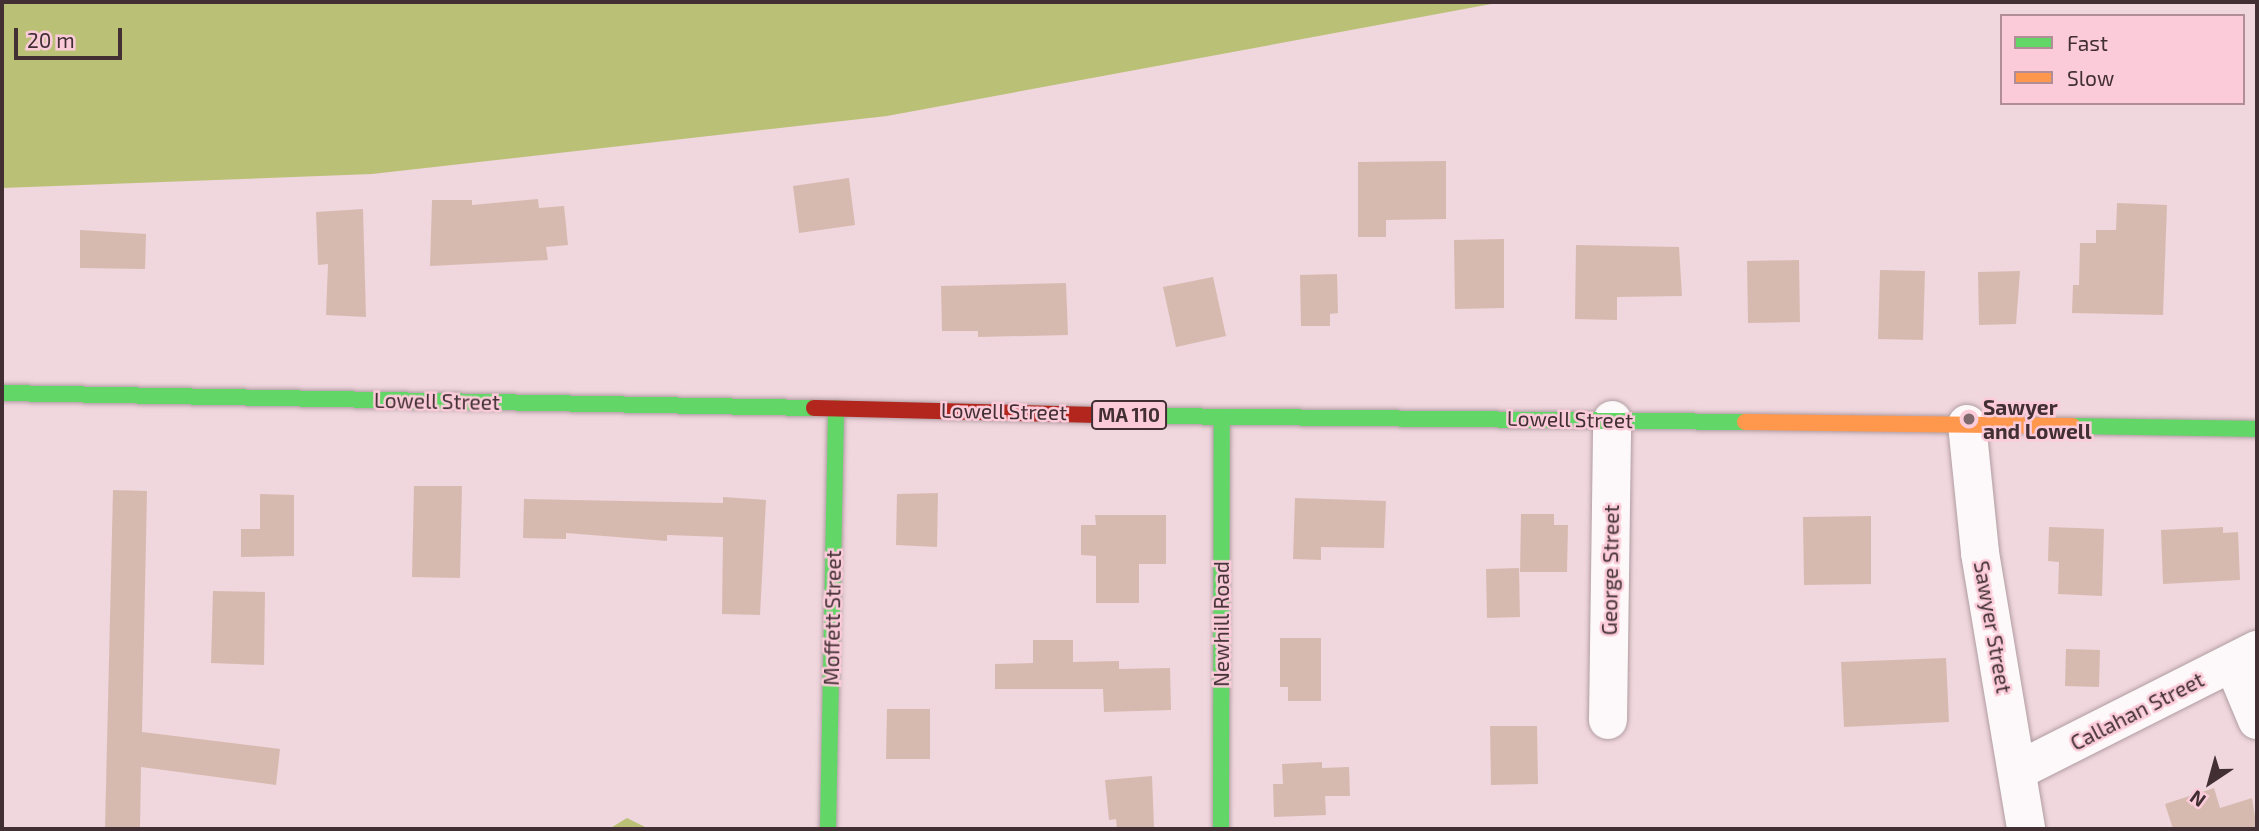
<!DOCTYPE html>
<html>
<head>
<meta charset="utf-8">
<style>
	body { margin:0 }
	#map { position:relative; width:2259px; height:831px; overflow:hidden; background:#f0d6dd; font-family:"Exo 2",sans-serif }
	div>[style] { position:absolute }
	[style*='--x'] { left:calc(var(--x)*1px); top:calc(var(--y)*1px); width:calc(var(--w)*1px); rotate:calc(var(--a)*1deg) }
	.water>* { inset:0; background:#bac176 }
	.building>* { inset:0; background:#d7baaf }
	.roads { filter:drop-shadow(0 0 2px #b09da2) drop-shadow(0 0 2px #b09da2) }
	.street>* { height:38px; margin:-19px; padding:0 19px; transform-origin:19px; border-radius:19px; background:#fdf9fa }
	.fast>* { height:16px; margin:-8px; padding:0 8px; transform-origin:8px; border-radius:8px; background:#63d668 }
	.slow>* { height:16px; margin:-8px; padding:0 8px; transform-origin:8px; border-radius:8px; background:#ff974d }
	.jam>* { height:16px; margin:-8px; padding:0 8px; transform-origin:8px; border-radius:8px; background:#b3261e }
	.dots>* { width:19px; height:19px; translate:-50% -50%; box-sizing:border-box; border:4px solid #fbcbd9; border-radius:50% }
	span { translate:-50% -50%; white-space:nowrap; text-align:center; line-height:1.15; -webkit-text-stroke:5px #fbcbd9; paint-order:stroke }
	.shield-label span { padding:2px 5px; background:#fbcbd9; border:2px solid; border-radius:5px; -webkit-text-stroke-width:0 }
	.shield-label { font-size:19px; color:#412f34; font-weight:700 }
	.street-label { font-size:21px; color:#412f34 }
	.poi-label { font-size:21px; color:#412f34; font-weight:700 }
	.left { translate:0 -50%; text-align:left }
	.frame { position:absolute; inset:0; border:4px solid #412f34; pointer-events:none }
	.legend { position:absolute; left:2000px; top:14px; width:245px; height:91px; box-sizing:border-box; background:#fbcbd9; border:2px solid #b18d97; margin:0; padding:9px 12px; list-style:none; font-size:21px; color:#412f34 }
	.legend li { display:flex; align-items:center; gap:14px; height:35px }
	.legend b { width:35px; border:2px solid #b18d97 }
	.north { position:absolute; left:2175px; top:747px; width:70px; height:70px; -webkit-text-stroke:5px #fbcbd9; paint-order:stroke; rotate:216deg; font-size:19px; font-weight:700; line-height:28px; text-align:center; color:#412f34 }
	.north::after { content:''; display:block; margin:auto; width:24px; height:32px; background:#412f34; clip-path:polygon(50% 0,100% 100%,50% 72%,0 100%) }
	.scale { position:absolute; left:14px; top:28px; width:108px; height:32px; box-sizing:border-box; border:4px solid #412f34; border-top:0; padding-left:9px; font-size:21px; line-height:24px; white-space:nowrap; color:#412f34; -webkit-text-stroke:5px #fbcbd9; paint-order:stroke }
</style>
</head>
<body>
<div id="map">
	<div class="water">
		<i style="clip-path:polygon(2px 2px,1502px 2px,887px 116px,372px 174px,2px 188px)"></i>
		<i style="clip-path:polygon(627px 818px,645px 827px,646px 829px,609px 829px)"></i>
	</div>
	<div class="building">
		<i style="clip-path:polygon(1446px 161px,1446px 219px,1386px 220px,1386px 237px,1358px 237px,1358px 162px)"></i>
		<i style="clip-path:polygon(849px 178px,855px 225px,799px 233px,793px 186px)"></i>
		<i style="clip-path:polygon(538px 199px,539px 208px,564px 206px,568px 245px,546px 247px,548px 260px,430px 266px,432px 200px,472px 200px,472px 205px)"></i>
		<i style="clip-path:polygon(2117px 203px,2167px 205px,2163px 315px,2072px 313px,2073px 285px,2079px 285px,2080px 243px,2096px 243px,2096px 230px,2116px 230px)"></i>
		<i style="clip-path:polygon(363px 209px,366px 317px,326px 315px,328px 264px,318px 265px,316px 212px)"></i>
		<i style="clip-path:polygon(80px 230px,146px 234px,145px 269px,80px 268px)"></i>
		<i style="clip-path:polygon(1504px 239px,1504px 308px,1455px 309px,1454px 240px)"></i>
		<i style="clip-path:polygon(1576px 245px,1679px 247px,1682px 296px,1617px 297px,1617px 320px,1575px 319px)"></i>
		<i style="clip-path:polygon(1799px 260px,1800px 322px,1748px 323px,1747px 261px)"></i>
		<i style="clip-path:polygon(1880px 270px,1925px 271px,1923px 340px,1878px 339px)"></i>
		<i style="clip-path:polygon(2020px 271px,2016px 324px,1979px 325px,1978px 272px)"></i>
		<i style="clip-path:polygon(1337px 274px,1338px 313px,1330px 314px,1330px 326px,1301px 326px,1300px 275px)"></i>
		<i style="clip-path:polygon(1213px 277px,1226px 336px,1176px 347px,1163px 287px)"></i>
		<i style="clip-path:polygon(1066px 283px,1068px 335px,978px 337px,978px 331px,942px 331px,941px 286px)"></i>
		<i style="clip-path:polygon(414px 486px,462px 486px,460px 578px,412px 577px)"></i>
		<i style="clip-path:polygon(113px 490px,147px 491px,142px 732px,280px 749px,276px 785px,141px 767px,140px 829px,105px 829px)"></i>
		<i style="clip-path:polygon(938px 493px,937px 547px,896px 545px,897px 494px)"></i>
		<i style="clip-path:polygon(260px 494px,294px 495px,294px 556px,241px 557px,241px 529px,260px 529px)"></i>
		<i style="clip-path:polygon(723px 497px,766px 500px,760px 615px,722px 614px,723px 537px,667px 535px,667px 541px,566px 533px,566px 539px,523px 538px,524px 499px,723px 503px)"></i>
		<i style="clip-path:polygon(1295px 498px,1386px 501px,1384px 548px,1321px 547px,1321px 560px,1293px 559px)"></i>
		<i style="clip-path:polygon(1521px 514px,1554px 514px,1554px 525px,1568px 525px,1567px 572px,1520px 572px)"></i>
		<i style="clip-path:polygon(1095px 515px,1166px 515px,1166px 564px,1139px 564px,1139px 603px,1096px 603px,1096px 556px,1081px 555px,1081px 525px,1096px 525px)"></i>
		<i style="clip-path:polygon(1871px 516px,1871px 584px,1804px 585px,1803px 517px)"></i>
		<i style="clip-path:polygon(2049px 527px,2104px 529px,2102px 596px,2058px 594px,2059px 562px,2048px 561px)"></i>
		<i style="clip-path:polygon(2223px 527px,2223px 533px,2238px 532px,2240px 580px,2163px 584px,2161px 530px)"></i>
		<i style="clip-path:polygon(1519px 568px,1520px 617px,1487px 618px,1486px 569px)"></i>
		<i style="clip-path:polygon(213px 591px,265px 592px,264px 665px,211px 663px)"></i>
		<i style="clip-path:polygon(1280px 638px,1321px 638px,1321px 701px,1288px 701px,1288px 687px,1280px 687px)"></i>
		<i style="clip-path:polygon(1033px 640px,1073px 640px,1073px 662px,1119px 661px,1119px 669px,1170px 668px,1171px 710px,1104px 712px,1103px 689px,995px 689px,995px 664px,1033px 663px)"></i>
		<i style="clip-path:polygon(2066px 649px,2100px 650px,2099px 687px,2065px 686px)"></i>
		<i style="clip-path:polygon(1946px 658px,1949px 722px,1844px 727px,1841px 662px)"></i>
		<i style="clip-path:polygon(887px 709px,930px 709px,930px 759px,886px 759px)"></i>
		<i style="clip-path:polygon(1490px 726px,1537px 726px,1538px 784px,1491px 785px)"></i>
		<i style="clip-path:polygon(1322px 762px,1322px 768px,1349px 767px,1350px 796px,1325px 796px,1326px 815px,1274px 817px,1273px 784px,1283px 784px,1282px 764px)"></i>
		<i style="clip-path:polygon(1152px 776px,1154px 827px,1117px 829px,1116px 819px,1109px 820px,1105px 780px)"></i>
		<i style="clip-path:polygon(2214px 788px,2220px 808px,2252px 798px,2257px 829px,2173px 829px,2165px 804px)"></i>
	</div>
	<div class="roads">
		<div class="street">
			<i style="--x:1967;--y:424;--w:130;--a:84.2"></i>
			<i style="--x:1980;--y:553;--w:280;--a:80.5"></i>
			<i style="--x:2233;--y:663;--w:62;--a:67.2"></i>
			<i style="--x:1608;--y:720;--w:300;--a:-89.2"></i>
			<i style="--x:2017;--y:771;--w:269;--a:-26.8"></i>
		</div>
		<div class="fast">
			<i style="--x:2;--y:393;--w:812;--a:1.06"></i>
			<i style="--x:1151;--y:416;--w:594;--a:0.58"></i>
			<i style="--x:2073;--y:426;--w:184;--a:0.9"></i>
			<i style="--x:828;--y:829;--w:421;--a:-88.9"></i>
			<i style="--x:1221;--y:829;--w:410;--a:-89.9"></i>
		</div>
		<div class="slow">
			<i style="--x:1745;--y:422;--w:328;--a:0.7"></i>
		</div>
		<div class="jam">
			<i style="--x:814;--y:408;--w:337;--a:1.4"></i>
		</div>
	</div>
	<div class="dots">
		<i style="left:1969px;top:419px;background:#7e696f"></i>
	</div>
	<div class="shield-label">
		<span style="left:1129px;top:415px">MA 110</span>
	</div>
	<div class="street-label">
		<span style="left:437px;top:401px;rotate:1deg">Lowell Street</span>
		<span style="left:1004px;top:411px;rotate:1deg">Lowell Street</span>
		<span style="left:1570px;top:419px;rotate:1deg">Lowell Street</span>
		<span style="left:1610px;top:570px;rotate:-89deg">George Street</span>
		<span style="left:832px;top:618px;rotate:-89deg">Moffett Street</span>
		<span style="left:1221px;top:624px;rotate:-90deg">Newhill Road</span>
		<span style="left:1993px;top:627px;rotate:80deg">Sawyer Street</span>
		<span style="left:2137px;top:711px;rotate:-27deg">Callahan Street</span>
	</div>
	<div class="poi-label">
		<span class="left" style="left:1983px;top:419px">Sawyer<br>and Lowell</span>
	</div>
	<div class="frame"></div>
	<ul class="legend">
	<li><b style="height:9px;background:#63d668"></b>Fast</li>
	<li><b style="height:9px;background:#ff974d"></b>Slow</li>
	</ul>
	<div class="north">N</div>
	<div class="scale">20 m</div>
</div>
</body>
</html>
